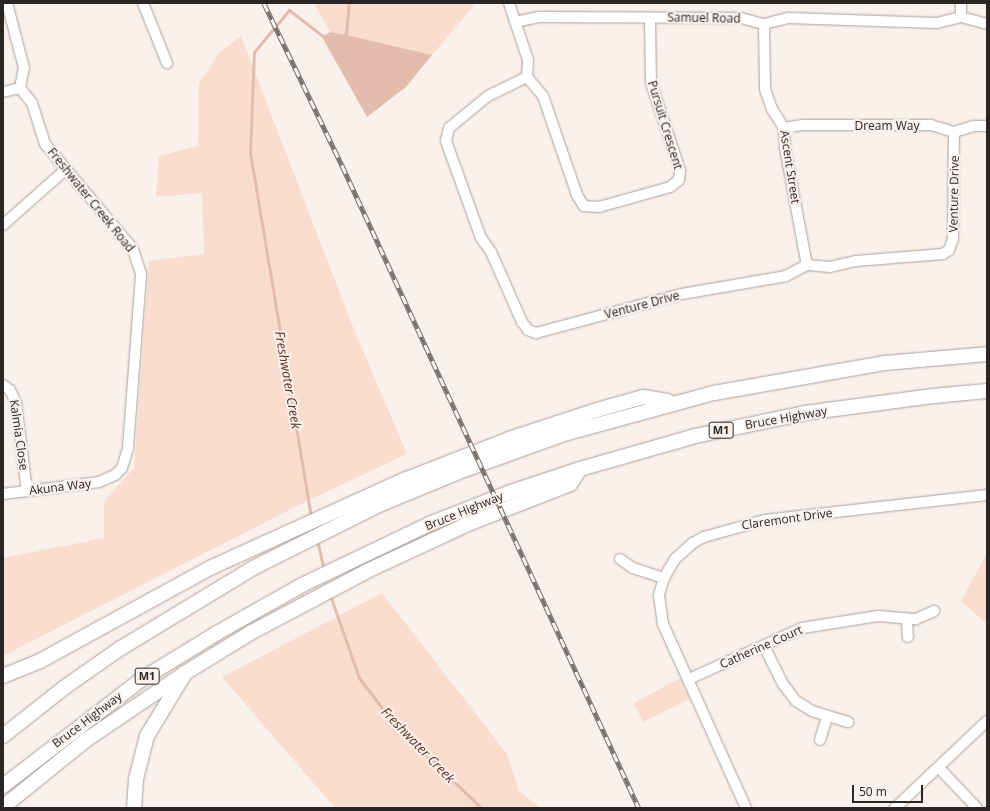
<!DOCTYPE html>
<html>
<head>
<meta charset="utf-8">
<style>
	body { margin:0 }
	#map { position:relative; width:990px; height:811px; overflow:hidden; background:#faf1ed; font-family:"Open Sans",sans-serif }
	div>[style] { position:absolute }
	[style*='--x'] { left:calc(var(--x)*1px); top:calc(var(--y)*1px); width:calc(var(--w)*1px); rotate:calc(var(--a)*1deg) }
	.green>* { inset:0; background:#fbddd0 }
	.water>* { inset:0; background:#e2bcac }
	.stream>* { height:3px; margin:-1.5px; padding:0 1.5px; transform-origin:1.5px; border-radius:1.5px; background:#e2bcac }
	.roads { filter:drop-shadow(0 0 1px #aaa19d) drop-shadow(0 0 1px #aaa19d) }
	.minor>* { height:10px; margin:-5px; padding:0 5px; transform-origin:5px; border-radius:5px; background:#fff }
	.highway>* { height:14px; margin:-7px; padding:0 7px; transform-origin:7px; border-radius:7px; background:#fff }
	.rail>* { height:4.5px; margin-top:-2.25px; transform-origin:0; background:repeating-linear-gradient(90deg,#faf1ed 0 9px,#76706e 0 18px); box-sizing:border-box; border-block:1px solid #76706e }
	span { translate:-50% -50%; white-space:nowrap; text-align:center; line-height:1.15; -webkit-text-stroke:4px #faf1ed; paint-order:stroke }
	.shield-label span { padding:1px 3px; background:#faf1ed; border:1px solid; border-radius:3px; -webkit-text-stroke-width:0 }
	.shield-label { font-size:11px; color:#2a2625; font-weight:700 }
	.street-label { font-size:12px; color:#2a2625 }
	.water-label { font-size:13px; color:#613019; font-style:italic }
	.frame { position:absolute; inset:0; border:4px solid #2a2625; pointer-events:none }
	.scale { position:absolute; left:852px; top:785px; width:71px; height:18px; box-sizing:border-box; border:2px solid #2a2625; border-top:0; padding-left:5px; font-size:12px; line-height:14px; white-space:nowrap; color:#2a2625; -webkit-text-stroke:3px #faf1ed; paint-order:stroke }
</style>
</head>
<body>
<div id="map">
	<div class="green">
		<i style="clip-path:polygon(314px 3px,473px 3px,473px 7px,432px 55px,330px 32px)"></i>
		<i style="clip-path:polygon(241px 36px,351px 322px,407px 454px,307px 501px,3px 656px,3px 558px,104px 538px,104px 501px,134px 468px,149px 261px,204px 254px,202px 193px,156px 197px,159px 156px,198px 146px,199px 83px,219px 53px)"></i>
		<i style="clip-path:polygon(987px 553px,987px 624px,961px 601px)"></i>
		<i style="clip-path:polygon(382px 593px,507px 754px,519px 791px,541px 808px,335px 808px,222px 677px)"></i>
		<i style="clip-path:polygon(680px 678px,690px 699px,643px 722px,634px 703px)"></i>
	</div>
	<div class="water">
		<i style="clip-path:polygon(330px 32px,346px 35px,432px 55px,406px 87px,367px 117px,322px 37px)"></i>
	</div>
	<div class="stream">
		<i style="--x:342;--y:36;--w:4;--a:-14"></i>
		<i style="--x:346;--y:35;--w:32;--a:-85"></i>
		<i style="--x:311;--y:517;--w:368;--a:-99.5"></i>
		<i style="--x:250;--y:154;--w:102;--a:-87.8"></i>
		<i style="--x:254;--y:52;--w:55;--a:-50.2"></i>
		<i style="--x:289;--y:10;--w:44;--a:37.6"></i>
		<i style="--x:317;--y:540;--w:31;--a:77"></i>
		<i style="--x:330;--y:595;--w:88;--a:70.7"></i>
		<i style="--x:359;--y:678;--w:56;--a:52.3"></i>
		<i style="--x:393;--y:722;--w:123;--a:44.3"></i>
	</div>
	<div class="roads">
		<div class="minor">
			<i style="--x:143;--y:3;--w:65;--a:68.2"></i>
			<i style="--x:509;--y:3;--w:60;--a:71.6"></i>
			<i style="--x:528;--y:60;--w:17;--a:93"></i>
			<i style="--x:961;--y:3;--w:14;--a:90"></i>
			<i style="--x:515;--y:22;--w:25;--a:-12"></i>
			<i style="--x:539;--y:17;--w:202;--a:0.3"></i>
			<i style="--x:741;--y:18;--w:24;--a:15"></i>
			<i style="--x:764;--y:24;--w:25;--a:-14"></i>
			<i style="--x:788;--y:18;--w:149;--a:1.9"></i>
			<i style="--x:937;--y:23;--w:25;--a:-14"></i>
			<i style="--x:961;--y:17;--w:27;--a:15"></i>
			<i style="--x:764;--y:24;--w:65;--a:89.1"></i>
			<i style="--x:765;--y:89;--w:21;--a:71"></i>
			<i style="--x:772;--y:109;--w:22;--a:58"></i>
			<i style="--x:784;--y:128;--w:20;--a:87"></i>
			<i style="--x:785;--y:148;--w:119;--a:79.4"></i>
			<i style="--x:527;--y:77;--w:43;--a:154"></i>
			<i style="--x:488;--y:96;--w:50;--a:140.6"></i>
			<i style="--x:449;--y:128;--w:13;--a:103"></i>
			<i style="--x:446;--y:141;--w:103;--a:70.2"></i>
			<i style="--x:481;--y:238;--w:17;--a:54"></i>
			<i style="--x:491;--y:252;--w:77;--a:66.1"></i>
			<i style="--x:522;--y:322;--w:10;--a:53"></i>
			<i style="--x:528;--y:330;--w:9;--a:21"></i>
			<i style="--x:536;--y:333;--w:151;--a:-15"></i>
			<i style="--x:682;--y:294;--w:106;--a:-9.8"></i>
			<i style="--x:786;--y:276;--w:24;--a:-28"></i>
			<i style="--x:807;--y:265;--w:23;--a:5"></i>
			<i style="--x:830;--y:267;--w:27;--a:-13"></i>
			<i style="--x:856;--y:261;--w:87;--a:-4.6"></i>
			<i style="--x:943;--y:254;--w:7;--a:-34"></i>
			<i style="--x:949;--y:250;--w:12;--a:-70"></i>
			<i style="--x:953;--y:239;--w:107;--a:-89.5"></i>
			<i style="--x:527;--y:77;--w:25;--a:50"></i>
			<i style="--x:543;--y:96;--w:105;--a:71"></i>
			<i style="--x:577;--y:195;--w:13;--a:58"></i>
			<i style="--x:584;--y:206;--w:15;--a:4"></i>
			<i style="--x:599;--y:207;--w:74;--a:-15.7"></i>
			<i style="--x:670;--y:187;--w:11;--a:-38"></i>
			<i style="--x:679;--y:180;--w:10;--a:-84"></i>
			<i style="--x:680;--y:170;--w:92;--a:-108.4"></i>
			<i style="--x:651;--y:83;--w:65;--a:-90.9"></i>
			<i style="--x:3;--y:92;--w:17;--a:-13"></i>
			<i style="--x:784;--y:128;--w:18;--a:-9"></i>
			<i style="--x:802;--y:125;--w:129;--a:0"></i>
			<i style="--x:931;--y:125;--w:24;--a:17"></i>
			<i style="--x:954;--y:132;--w:21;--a:-17"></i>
			<i style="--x:974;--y:126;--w:13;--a:0"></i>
			<i style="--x:3;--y:225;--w:83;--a:-41.6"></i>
			<i style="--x:3;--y:385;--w:9;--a:36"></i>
			<i style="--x:10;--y:390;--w:14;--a:65"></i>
			<i style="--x:16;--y:403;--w:89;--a:82.9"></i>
			<i style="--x:3;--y:494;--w:97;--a:-7.1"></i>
			<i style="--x:99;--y:482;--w:17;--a:-24"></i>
			<i style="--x:115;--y:475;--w:10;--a:-45"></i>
			<i style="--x:122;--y:468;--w:21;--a:-73"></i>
			<i style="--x:128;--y:448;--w:174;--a:-85.7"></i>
			<i style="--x:141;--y:274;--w:26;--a:-108"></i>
			<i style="--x:133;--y:249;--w:137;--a:-130"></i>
			<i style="--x:45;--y:144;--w:43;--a:-107.6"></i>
			<i style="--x:32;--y:103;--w:19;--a:-129"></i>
			<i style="--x:20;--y:88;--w:20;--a:-79"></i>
			<i style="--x:24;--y:68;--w:67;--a:-104.7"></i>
			<i style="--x:620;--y:559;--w:16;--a:35"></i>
			<i style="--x:633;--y:568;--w:33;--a:18"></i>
			<i style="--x:907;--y:620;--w:17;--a:87"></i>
			<i style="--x:764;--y:646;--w:42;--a:63.4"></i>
			<i style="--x:783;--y:684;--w:21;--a:53"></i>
			<i style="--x:796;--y:701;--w:19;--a:32"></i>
			<i style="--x:812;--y:711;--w:38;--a:17"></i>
			<i style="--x:689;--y:679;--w:124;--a:-24.3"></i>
			<i style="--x:802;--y:628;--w:77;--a:-9"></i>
			<i style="--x:878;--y:616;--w:38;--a:5"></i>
			<i style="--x:916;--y:619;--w:20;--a:-24"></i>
			<i style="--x:820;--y:740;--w:24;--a:-73"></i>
			<i style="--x:939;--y:768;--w:55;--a:46.5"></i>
			<i style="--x:746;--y:808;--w:202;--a:-114.3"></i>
			<i style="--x:663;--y:624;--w:29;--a:-98"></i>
			<i style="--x:659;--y:595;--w:18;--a:-74"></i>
			<i style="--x:664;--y:578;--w:22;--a:-60"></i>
			<i style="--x:675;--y:559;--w:24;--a:-42"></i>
			<i style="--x:693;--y:543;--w:13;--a:-29"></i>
			<i style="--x:704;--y:537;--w:63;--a:-15.6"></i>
			<i style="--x:765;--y:520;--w:223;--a:-6.4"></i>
			<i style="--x:895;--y:808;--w:127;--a:-43.4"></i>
		</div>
		<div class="highway">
			<i style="--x:3;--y:676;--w:40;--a:-22"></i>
			<i style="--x:40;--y:661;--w:196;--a:-28.7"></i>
			<i style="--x:212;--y:567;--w:211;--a:-24.4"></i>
			<i style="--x:404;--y:480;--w:113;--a:-21.3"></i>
			<i style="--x:509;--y:439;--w:93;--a:-18.2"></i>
			<i style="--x:597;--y:410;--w:48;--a:-15.8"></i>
			<i style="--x:643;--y:397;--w:25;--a:9"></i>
			<i style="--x:3;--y:736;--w:79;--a:-38.3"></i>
			<i style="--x:65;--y:687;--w:68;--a:-34.9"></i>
			<i style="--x:121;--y:648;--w:154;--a:-31.2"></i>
			<i style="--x:253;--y:568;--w:143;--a:-26.6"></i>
			<i style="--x:381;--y:504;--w:90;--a:-22.3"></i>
			<i style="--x:464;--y:470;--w:106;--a:-19.8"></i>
			<i style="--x:564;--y:434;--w:156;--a:-15.3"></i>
			<i style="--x:714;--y:393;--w:174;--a:-10"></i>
			<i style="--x:885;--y:363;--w:102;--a:-5"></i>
			<i style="--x:3;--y:786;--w:175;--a:-37.6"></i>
			<i style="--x:142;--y:679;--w:88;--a:-31.5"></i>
			<i style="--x:217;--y:633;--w:100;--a:-29.4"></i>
			<i style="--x:304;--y:584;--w:139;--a:-25.6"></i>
			<i style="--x:429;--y:524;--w:85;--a:-21.4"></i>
			<i style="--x:508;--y:493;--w:76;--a:-18.4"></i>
			<i style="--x:580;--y:469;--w:120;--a:-16"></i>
			<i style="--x:695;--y:436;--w:112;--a:-11.8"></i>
			<i style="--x:805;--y:413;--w:129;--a:-7.6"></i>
			<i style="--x:933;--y:396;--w:54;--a:-5.3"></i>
			<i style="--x:3;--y:807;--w:107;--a:-38.9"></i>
			<i style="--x:86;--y:740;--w:120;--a:-34.1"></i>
			<i style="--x:185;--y:673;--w:76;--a:-31.6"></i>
			<i style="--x:250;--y:633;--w:132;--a:-27.9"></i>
			<i style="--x:367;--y:571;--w:111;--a:-25"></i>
			<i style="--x:468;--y:524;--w:110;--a:-21.4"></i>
			<i style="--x:570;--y:484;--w:18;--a:-56"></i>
			<i style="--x:134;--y:808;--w:29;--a:-86"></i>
			<i style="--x:136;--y:779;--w:44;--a:-75.7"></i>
			<i style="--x:147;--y:736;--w:71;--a:-58.8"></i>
		</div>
	</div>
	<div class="rail">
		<i style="--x:264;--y:3;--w:180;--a:64.3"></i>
		<i style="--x:342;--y:165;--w:708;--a:65.21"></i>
	</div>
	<div class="shield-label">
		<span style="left:721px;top:430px">M1</span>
		<span style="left:147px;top:676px">M1</span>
	</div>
	<div class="street-label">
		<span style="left:704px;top:18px;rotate:1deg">Samuel Road</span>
		<span style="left:665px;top:125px;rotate:73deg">Pursuit Crescent</span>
		<span style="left:887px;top:126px">Dream Way</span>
		<span style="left:790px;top:167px;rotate:81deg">Ascent Street</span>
		<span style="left:954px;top:194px;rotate:-89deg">Venture Drive</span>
		<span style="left:91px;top:200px;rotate:51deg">Freshwater Creek Road</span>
		<span style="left:642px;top:305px;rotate:-15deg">Venture Drive</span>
		<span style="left:786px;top:418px;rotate:-10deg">Bruce Highway</span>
		<span style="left:19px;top:435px;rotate:82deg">Kalmia Close</span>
		<span style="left:60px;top:487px;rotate:-7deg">Akuna Way</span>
		<span style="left:464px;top:511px;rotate:-22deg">Bruce Highway</span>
		<span style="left:787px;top:519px;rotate:-8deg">Claremont Drive</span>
		<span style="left:761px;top:647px;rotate:-24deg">Catherine Court</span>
		<span style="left:87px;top:720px;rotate:-37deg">Bruce Highway</span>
	</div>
	<div class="water-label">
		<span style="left:288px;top:380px;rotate:80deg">Freshwater Creek</span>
		<span style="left:418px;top:745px;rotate:46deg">Freshwater Creek</span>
	</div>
	<div class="frame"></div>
	<div class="scale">50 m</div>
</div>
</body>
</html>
